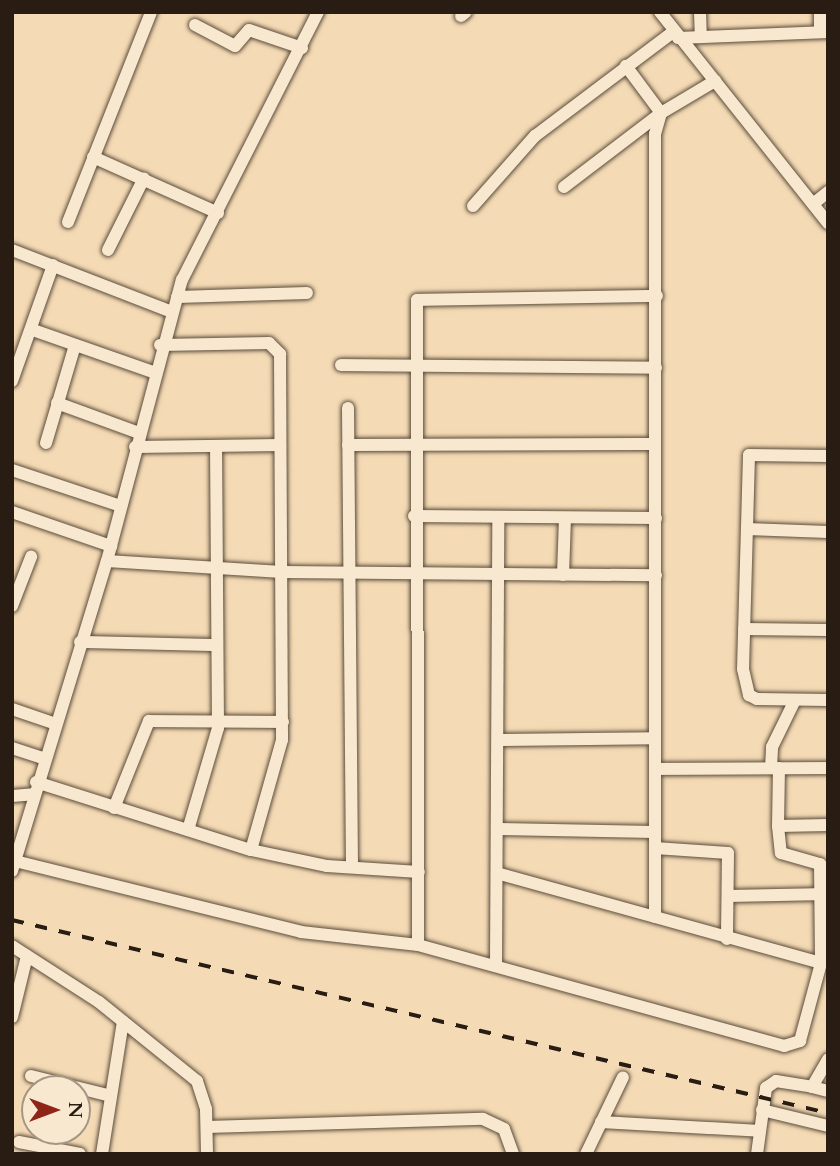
<!DOCTYPE html>
<html>
<head>
<meta charset="utf-8">
<style>
	body { margin:0 }
	#map { position:relative; width:840px; height:1166px; overflow:hidden; background:#f5dbb5; font-family:Cardo,serif }
	div>[style] { position:absolute }
	[style*='--x'] { left:calc(var(--x)*1px); top:calc(var(--y)*1px); width:calc(var(--w)*1px); rotate:calc(var(--a)*1deg) }
	.roads { filter:drop-shadow(0 0 2px #5b4c3c) drop-shadow(0 0 2px #5b4c3c) }
	.minor>* { height:12px; margin:-6px; padding:0 6px; transform-origin:6px; border-radius:6px; background:#f8e8cf }
	.rail>* { height:3.5px; margin-top:-1.75px; transform-origin:0; background:repeating-linear-gradient(90deg,#281c13 0 12px,transparent 0 24px) }
	span { translate:-50% -50%; white-space:nowrap; text-align:center; line-height:1.15; -webkit-text-stroke:5px #f8e8cf; paint-order:stroke }
	.frame { position:absolute; inset:0; border:14px solid #281c13; pointer-events:none }
	.north { position:absolute; left:21px; top:1075px; width:70px; height:70px; box-sizing:border-box; background:#f8e8cf; border:2px solid #a59684; border-radius:50%; rotate:90deg; font-size:19px; font-weight:700; line-height:28px; text-align:center; color:#281c13 }
	.north::after { content:''; display:block; margin:auto; width:24px; height:32px; background:#8f2418; clip-path:polygon(50% 0,100% 100%,50% 72%,0 100%) }
</style>
</head>
<body>
<div id="map">
	<div class="roads">
		<div class="minor">
			<i style="--x:660;--y:12;--w:270;--a:51.5"></i>
			<i style="--x:700;--y:12;--w:24;--a:88"></i>
			<i style="--x:461;--y:16;--w:6;--a:-39"></i>
			<i style="--x:195;--y:25;--w:45;--a:27.7"></i>
			<i style="--x:235;--y:46;--w:21;--a:-49"></i>
			<i style="--x:249;--y:30;--w:56;--a:18.8"></i>
			<i style="--x:820;--y:31;--w:19;--a:-90"></i>
			<i style="--x:678;--y:38;--w:150;--a:-2.3"></i>
			<i style="--x:93;--y:157;--w:137;--a:24.1"></i>
			<i style="--x:564;--y:187;--w:122;--a:-37.3"></i>
			<i style="--x:661;--y:113;--w:59;--a:-126.7"></i>
			<i style="--x:813;--y:204;--w:19;--a:-39"></i>
			<i style="--x:473;--y:206;--w:94;--a:-48.5"></i>
			<i style="--x:535;--y:136;--w:173;--a:-37"></i>
			<i style="--x:68;--y:222;--w:226;--a:-68.4"></i>
			<i style="--x:12;--y:250;--w:172;--a:21.2"></i>
			<i style="--x:108;--y:250;--w:80;--a:-63.4"></i>
			<i style="--x:177;--y:297;--w:130;--a:-1.8"></i>
			<i style="--x:33;--y:330;--w:127;--a:19.3"></i>
			<i style="--x:160;--y:345;--w:109;--a:-1.1"></i>
			<i style="--x:269;--y:343;--w:16;--a:45"></i>
			<i style="--x:280;--y:354;--w:386;--a:89.7"></i>
			<i style="--x:282;--y:740;--w:114;--a:105.7"></i>
			<i style="--x:341;--y:365;--w:315;--a:0.5"></i>
			<i style="--x:12;--y:381;--w:123;--a:-70.5"></i>
			<i style="--x:57;--y:403;--w:87;--a:20.1"></i>
			<i style="--x:348;--y:408;--w:459;--a:89.5"></i>
			<i style="--x:46;--y:443;--w:102;--a:-73.5"></i>
			<i style="--x:348;--y:445;--w:307;--a:-0.2"></i>
			<i style="--x:135;--y:447;--w:145;--a:-0.8"></i>
			<i style="--x:828;--y:456;--w:79;--a:-179.3"></i>
			<i style="--x:749;--y:455;--w:214;--a:91.6"></i>
			<i style="--x:743;--y:669;--w:27;--a:77"></i>
			<i style="--x:749;--y:695;--w:9;--a:27"></i>
			<i style="--x:757;--y:699;--w:71;--a:0.8"></i>
			<i style="--x:12;--y:470;--w:115;--a:18.3"></i>
			<i style="--x:12;--y:512;--w:105;--a:19"></i>
			<i style="--x:414;--y:516;--w:242;--a:0.5"></i>
			<i style="--x:747;--y:529;--w:81;--a:2.1"></i>
			<i style="--x:107;--y:561;--w:175;--a:3.6"></i>
			<i style="--x:282;--y:572;--w:374;--a:0.5"></i>
			<i style="--x:563;--y:575;--w:57;--a:-88"></i>
			<i style="--x:12;--y:606;--w:53;--a:-68.8"></i>
			<i style="--x:744;--y:629;--w:84;--a:0.7"></i>
			<i style="--x:80;--y:642;--w:136;--a:1.3"></i>
			<i style="--x:12;--y:709;--w:43;--a:18.9"></i>
			<i style="--x:501;--y:740;--w:153;--a:-0.7"></i>
			<i style="--x:12;--y:748;--w:33;--a:18"></i>
			<i style="--x:771;--y:768;--w:21;--a:-87"></i>
			<i style="--x:772;--y:747;--w:52;--a:-63.9"></i>
			<i style="--x:779;--y:768;--w:58;--a:91"></i>
			<i style="--x:778;--y:826;--w:50;--a:-1.1"></i>
			<i style="--x:655;--y:769;--w:173;--a:-0.3"></i>
			<i style="--x:36;--y:782;--w:225;--a:17.6"></i>
			<i style="--x:251;--y:850;--w:78;--a:11.9"></i>
			<i style="--x:327;--y:866;--w:92;--a:3.7"></i>
			<i style="--x:12;--y:796;--w:21;--a:-5"></i>
			<i style="--x:114;--y:808;--w:94;--a:-68.1"></i>
			<i style="--x:149;--y:721;--w:134;--a:0.4"></i>
			<i style="--x:778;--y:826;--w:27;--a:84"></i>
			<i style="--x:781;--y:853;--w:41;--a:15.8"></i>
			<i style="--x:820;--y:864;--w:99;--a:89.4"></i>
			<i style="--x:500;--y:829;--w:154;--a:1.1"></i>
			<i style="--x:188;--y:830;--w:106;--a:-73.6"></i>
			<i style="--x:218;--y:728;--w:280;--a:-90.4"></i>
			<i style="--x:655;--y:848;--w:73;--a:3.9"></i>
			<i style="--x:728;--y:853;--w:86;--a:90.7"></i>
			<i style="--x:15;--y:861;--w:295;--a:13.9"></i>
			<i style="--x:301;--y:932;--w:118;--a:6.3"></i>
			<i style="--x:418;--y:945;--w:380;--a:15.4"></i>
			<i style="--x:784;--y:1046;--w:17;--a:-17"></i>
			<i style="--x:800;--y:1041;--w:81;--a:-74.9"></i>
			<i style="--x:821;--y:963;--w:333;--a:-164.5"></i>
			<i style="--x:12;--y:871;--w:324;--a:-73"></i>
			<i style="--x:107;--y:561;--w:291;--a:-75.1"></i>
			<i style="--x:182;--y:280;--w:301;--a:-63.1"></i>
			<i style="--x:728;--y:896;--w:99;--a:-1.2"></i>
			<i style="--x:655;--y:917;--w:783;--a:-90"></i>
			<i style="--x:655;--y:134;--w:22;--a:-74"></i>
			<i style="--x:661;--y:113;--w:63;--a:-30.7"></i>
			<i style="--x:418;--y:945;--w:645;--a:-90.09"></i>
			<i style="--x:417;--y:300;--w:240;--a:-1"></i>
			<i style="--x:12;--y:946;--w:103;--a:32.8"></i>
			<i style="--x:99;--y:1002;--w:126;--a:38.9"></i>
			<i style="--x:197;--y:1081;--w:29;--a:72"></i>
			<i style="--x:206;--y:1109;--w:45;--a:88.7"></i>
			<i style="--x:496;--y:964;--w:446;--a:-89.7"></i>
			<i style="--x:12;--y:1017;--w:63;--a:-76.2"></i>
			<i style="--x:31;--y:1076;--w:78;--a:14"></i>
			<i style="--x:812;--y:1087;--w:16;--a:14"></i>
			<i style="--x:762;--y:1110;--w:68;--a:13.6"></i>
			<i style="--x:601;--y:1122;--w:159;--a:3.2"></i>
			<i style="--x:207;--y:1127;--w:276;--a:-1.7"></i>
			<i style="--x:483;--y:1119;--w:23;--a:25"></i>
			<i style="--x:504;--y:1129;--w:27;--a:70"></i>
			<i style="--x:19;--y:1142;--w:62;--a:11.1"></i>
			<i style="--x:102;--y:1154;--w:134;--a:-81"></i>
			<i style="--x:586;--y:1154;--w:85;--a:-64.3"></i>
			<i style="--x:757;--y:1154;--w:67;--a:-82.2"></i>
			<i style="--x:766;--y:1088;--w:12;--a:-35"></i>
			<i style="--x:776;--y:1081;--w:36;--a:9"></i>
			<i style="--x:812;--y:1087;--w:32;--a:-60"></i>
		</div>
	</div>
	<div class="rail">
		<i style="--x:12;--y:920;--w:839;--a:13.31"></i>
	</div>
	<div class="frame"></div>
	<div class="north">N</div>
</div>
</body>
</html>
